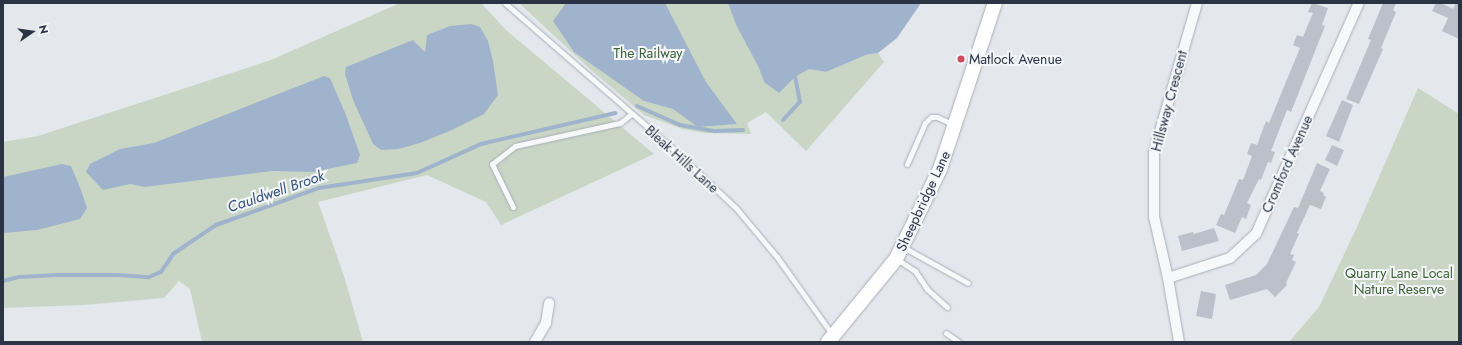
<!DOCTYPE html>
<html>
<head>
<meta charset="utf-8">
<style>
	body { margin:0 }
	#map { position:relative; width:1462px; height:345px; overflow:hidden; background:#e4e7ec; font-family:Jost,sans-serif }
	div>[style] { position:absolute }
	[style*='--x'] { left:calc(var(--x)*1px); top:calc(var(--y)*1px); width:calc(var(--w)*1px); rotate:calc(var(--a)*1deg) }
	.green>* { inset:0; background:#c9d6c5 }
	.water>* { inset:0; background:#9fb4cc }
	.stream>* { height:4px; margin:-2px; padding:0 2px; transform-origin:2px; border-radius:2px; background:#9fb4cc }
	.building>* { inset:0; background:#bbc0ca }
	.roads { filter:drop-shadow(0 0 1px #a9aeb7) drop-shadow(0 0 1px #a9aeb7) }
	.lane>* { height:5px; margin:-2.5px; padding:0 2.5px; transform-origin:2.5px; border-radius:2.5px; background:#f7f8fa }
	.street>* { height:10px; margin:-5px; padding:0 5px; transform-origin:5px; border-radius:5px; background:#f7f8fa }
	.secondary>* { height:14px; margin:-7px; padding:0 7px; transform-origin:7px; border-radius:7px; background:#fff }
	.dots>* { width:11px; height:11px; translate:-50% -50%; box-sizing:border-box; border:2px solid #f4f6f9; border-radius:50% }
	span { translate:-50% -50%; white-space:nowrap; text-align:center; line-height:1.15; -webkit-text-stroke:4px #f4f6f9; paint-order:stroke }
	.park-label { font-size:14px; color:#3f6138 }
	.poi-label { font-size:14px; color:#2b3445 }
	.left { translate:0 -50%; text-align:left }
	.street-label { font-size:14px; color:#2b3445 }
	.water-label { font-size:15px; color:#34527a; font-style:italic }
	.frame { position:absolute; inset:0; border:4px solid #2b3445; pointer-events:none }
	.north { position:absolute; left:12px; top:12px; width:40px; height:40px; -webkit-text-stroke:3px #f4f6f9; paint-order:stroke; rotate:77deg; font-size:11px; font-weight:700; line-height:16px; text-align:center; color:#2b3445 }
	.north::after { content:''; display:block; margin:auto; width:14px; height:18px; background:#2b3445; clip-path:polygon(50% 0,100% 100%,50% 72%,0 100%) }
</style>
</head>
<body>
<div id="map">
	<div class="green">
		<i style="clip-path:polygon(400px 3px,481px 3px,506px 30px,654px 154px,501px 225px,486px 202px,427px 175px,318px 202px,344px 276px,363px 342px,202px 342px,190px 289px,179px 281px,164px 298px,84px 305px,3px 308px,3px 142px,38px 136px,271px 60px)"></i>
		<i style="clip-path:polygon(519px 3px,728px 3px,736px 25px,759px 68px,764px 82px,795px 77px,809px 69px,826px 72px,866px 55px,878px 53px,884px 62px,806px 151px,766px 112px,747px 123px,751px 134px,705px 133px,682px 129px,644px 115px,590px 69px)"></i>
		<i style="clip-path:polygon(1418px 88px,1459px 114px,1459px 342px,1289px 342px,1319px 307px,1357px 227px)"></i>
	</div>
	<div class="water">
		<i style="clip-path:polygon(566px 3px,665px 3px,706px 82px,737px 124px,698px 127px,673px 109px,644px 101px,574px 52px,553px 21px)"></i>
		<i style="clip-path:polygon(728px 3px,921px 3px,897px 38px,878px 53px,866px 55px,826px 72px,809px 69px,795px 77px,779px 93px,764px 82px,759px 68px,736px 25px)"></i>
		<i style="clip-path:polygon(471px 24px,480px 27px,488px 41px,493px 61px,498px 95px,484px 114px,452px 130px,420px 143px,398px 149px,381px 150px,373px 144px,353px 100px,345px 74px,346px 67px,413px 40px,425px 52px,427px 35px,450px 26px)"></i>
		<i style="clip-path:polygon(324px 76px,330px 78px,346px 115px,360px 155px,357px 163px,313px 172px,272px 171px,145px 187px,130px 184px,103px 190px,86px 172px,90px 164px,120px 149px,154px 143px)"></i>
		<i style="clip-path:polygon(62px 164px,71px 166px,81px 190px,87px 208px,80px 219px,37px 230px,3px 233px,3px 177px)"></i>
	</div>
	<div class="stream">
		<i style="--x:637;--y:106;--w:47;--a:23.8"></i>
		<i style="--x:680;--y:125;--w:36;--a:10"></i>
		<i style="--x:715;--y:131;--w:28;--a:-2"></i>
		<i style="--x:783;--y:120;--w:25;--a:-47"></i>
		<i style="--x:800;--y:102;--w:25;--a:-101"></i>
		<i style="--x:3;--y:281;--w:16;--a:-14"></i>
		<i style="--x:19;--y:277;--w:38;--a:-3"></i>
		<i style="--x:57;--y:275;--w:61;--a:0"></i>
		<i style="--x:118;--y:275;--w:31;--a:4"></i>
		<i style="--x:149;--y:277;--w:13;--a:-23"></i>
		<i style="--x:161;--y:272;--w:22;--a:-56"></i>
		<i style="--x:173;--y:254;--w:52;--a:-34"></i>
		<i style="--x:216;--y:225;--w:109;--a:-19.8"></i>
		<i style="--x:319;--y:188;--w:99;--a:-8.7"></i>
		<i style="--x:417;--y:173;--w:70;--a:-24.4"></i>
		<i style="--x:481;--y:144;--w:138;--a:-13"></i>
	</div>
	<div class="building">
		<i style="clip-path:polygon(1312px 3px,1328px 8px,1322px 25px,1325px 26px,1291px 112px,1287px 110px,1271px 151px,1275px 152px,1271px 163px,1268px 162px,1261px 180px,1259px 179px,1247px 203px,1251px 205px,1246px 219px,1242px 217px,1235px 233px,1216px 225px,1221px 214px,1224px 215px,1239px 179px,1243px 180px,1252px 156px,1247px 154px,1251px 143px,1257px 145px,1266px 121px,1269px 123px,1300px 48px,1293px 45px,1297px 35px,1303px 37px,1313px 13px,1308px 12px)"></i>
		<i style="clip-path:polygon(1383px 3px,1396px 3px,1393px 10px,1396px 12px,1381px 48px,1383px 49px,1359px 104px,1346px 99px,1371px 40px,1368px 39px)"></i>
		<i style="clip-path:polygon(1436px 3px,1441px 3px,1453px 9px,1456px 3px,1459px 3px,1459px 39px,1442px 31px,1448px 18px,1432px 11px)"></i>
		<i style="clip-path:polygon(1342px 100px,1353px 105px,1339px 142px,1326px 136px)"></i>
		<i style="clip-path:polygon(1332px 145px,1344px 150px,1337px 166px,1325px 160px)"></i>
		<i style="clip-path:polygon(1317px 163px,1330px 169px,1320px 191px,1324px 193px,1323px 195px,1326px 197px,1321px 209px,1310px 205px,1297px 233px,1299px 234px,1290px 254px,1294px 255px,1292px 260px,1296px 262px,1286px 283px,1287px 285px,1275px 297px,1267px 289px,1230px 300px,1225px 285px,1256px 275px,1267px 264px,1294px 207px,1298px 208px)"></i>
		<i style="clip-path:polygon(1214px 228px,1219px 241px,1182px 251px,1178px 236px,1193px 232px,1194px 234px)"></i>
		<i style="clip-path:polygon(1201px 291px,1216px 294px,1212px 319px,1196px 316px)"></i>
	</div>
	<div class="roads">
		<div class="lane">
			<i style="--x:505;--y:3;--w:224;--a:41"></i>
			<i style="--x:674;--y:150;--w:85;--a:43.1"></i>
			<i style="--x:736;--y:208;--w:64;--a:50.1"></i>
			<i style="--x:777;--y:257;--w:95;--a:54.5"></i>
			<i style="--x:907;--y:164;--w:45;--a:-66.3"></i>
			<i style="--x:925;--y:123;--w:8;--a:-45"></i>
			<i style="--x:931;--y:117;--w:6;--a:0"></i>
			<i style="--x:937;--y:117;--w:19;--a:25"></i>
			<i style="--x:513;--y:207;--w:48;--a:-116"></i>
			<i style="--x:492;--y:164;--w:29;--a:-38"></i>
			<i style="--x:515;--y:146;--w:107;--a:-12.4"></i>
			<i style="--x:620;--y:123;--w:14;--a:-39"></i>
			<i style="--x:903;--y:247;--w:74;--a:29"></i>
			<i style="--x:897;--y:259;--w:22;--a:34"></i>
			<i style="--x:915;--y:271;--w:22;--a:56"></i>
			<i style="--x:927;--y:289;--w:27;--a:42"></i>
			<i style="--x:946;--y:333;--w:16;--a:35"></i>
		</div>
		<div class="street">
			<i style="--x:1168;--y:278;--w:65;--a:-17.9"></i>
			<i style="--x:1230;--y:258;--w:35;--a:-43"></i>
			<i style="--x:1256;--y:234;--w:253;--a:-66"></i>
			<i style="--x:535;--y:342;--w:22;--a:-60"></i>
			<i style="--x:546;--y:323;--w:20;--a:-81"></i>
			<i style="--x:1179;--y:342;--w:65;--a:-99.8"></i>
			<i style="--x:1168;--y:278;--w:63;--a:-102.9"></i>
			<i style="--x:1154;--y:217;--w:65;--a:-90"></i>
			<i style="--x:1154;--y:152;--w:155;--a:-73.9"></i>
		</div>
		<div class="secondary">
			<i style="--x:828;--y:342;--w:107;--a:-50.7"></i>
			<i style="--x:896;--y:259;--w:100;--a:-63.9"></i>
			<i style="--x:940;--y:169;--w:175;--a:-71.7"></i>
		</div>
	</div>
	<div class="dots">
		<i style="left:961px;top:59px;background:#d1495b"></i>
	</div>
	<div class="park-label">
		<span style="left:648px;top:53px">The Railway</span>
		<span style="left:1399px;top:281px">Quarry Lane Local<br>Nature Reserve</span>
	</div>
	<div class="poi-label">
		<span class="left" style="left:969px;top:59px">Matlock Avenue</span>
	</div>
	<div class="street-label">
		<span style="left:1169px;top:101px;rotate:-75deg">Hillsway Crescent</span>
		<span style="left:682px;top:159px;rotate:42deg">Bleak Hills Lane</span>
		<span style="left:1287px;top:164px;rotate:-66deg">Cromford Avenue</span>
		<span style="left:923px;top:201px;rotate:-65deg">Sheepbridge Lane</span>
	</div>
	<div class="water-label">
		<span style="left:276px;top:192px;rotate:-19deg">Cauldwell Brook</span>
	</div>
	<div class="frame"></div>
	<div class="north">N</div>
</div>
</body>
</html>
